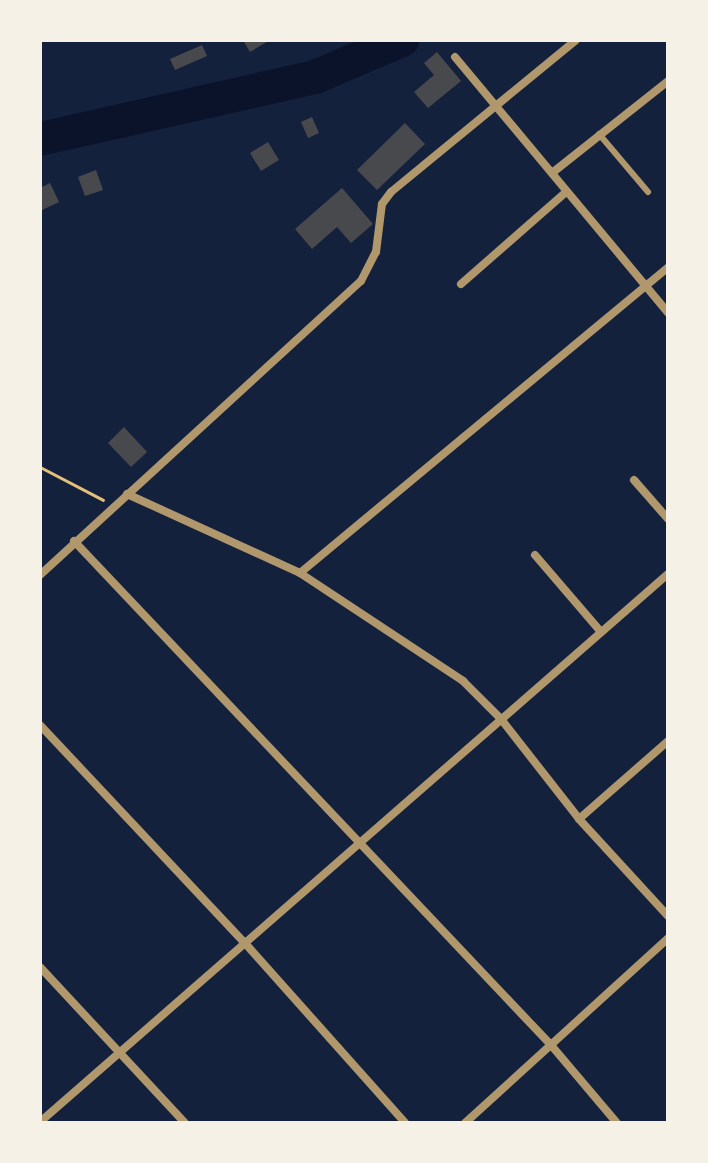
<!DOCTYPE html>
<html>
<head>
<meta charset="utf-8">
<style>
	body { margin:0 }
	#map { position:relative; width:708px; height:1163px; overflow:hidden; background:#14213d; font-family:"PT Sans",sans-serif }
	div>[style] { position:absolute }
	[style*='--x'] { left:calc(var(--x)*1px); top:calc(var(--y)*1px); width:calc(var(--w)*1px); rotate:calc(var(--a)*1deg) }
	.river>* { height:34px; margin:-17px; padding:0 17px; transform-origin:17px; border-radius:17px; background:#0b132b }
	.building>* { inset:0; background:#48494c }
	.path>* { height:3px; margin:-1.5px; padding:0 1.5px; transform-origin:1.5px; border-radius:1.5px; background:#e5c07b }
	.service>* { height:6px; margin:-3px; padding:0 3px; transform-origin:3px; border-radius:3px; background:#b1986c }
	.minor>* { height:8px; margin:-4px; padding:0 4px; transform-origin:4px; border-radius:4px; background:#b1986c }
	span { translate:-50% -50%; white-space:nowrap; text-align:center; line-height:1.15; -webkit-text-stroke:6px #f6f1e7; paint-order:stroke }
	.frame { position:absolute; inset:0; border:42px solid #f6f1e7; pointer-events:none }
</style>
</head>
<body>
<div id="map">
	<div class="river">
		<i style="--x:40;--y:139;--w:282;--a:-12.7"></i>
		<i style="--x:315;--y:77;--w:95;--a:-23"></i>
	</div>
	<div class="building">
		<i style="clip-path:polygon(243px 40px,270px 40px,250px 52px)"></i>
		<i style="clip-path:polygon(202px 45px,207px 56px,175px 70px,170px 59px)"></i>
		<i style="clip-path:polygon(437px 52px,461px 81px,428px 108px,414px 92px,434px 75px,424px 63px)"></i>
		<i style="clip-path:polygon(312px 117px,319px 133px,308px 138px,301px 122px)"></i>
		<i style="clip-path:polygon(405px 123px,425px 144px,377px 190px,357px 170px)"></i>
		<i style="clip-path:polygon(268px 142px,279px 160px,261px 171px,250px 153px)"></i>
		<i style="clip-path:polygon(96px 170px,103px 190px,85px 196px,78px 177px)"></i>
		<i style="clip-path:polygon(50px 183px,59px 202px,40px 211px,40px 188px)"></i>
		<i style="clip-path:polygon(342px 188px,373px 224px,351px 243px,337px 227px,312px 249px,295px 229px)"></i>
		<i style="clip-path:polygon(124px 427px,147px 452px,131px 467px,108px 443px)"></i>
	</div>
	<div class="path">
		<i style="--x:40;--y:467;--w:71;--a:27.6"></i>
	</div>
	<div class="service">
		<i style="--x:599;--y:134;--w:76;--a:49.8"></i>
	</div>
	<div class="minor">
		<i style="--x:455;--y:57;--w:333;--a:50.2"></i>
		<i style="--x:552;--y:173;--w:148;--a:-38.4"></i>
		<i style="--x:461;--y:284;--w:140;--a:-41.2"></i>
		<i style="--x:634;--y:480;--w:52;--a:48.9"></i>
		<i style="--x:127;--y:494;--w:190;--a:24.5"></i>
		<i style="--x:300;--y:573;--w:196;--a:33.5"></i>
		<i style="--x:463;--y:681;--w:54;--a:45"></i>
		<i style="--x:501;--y:719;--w:127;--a:52"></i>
		<i style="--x:579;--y:819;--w:132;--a:47.5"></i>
		<i style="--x:74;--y:541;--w:694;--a:46.58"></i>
		<i style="--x:551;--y:1045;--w:102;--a:49.8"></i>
		<i style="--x:535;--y:555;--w:101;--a:49.4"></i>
		<i style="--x:300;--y:573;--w:479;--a:-39.7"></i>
		<i style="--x:40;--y:575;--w:435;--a:-42.5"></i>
		<i style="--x:361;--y:281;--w:33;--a:-63"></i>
		<i style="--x:376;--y:252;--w:48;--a:-82.9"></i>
		<i style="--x:382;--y:204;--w:15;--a:-53"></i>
		<i style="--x:391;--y:192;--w:239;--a:-39.4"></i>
		<i style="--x:40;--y:725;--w:298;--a:46.8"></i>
		<i style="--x:244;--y:942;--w:242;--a:48.3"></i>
		<i style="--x:579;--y:819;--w:118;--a:-41.2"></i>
		<i style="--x:40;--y:967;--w:213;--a:47.1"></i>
		<i style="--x:40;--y:1122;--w:833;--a:-41.11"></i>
		<i style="--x:465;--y:1123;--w:275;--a:-42.3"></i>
	</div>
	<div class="frame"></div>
</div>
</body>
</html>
